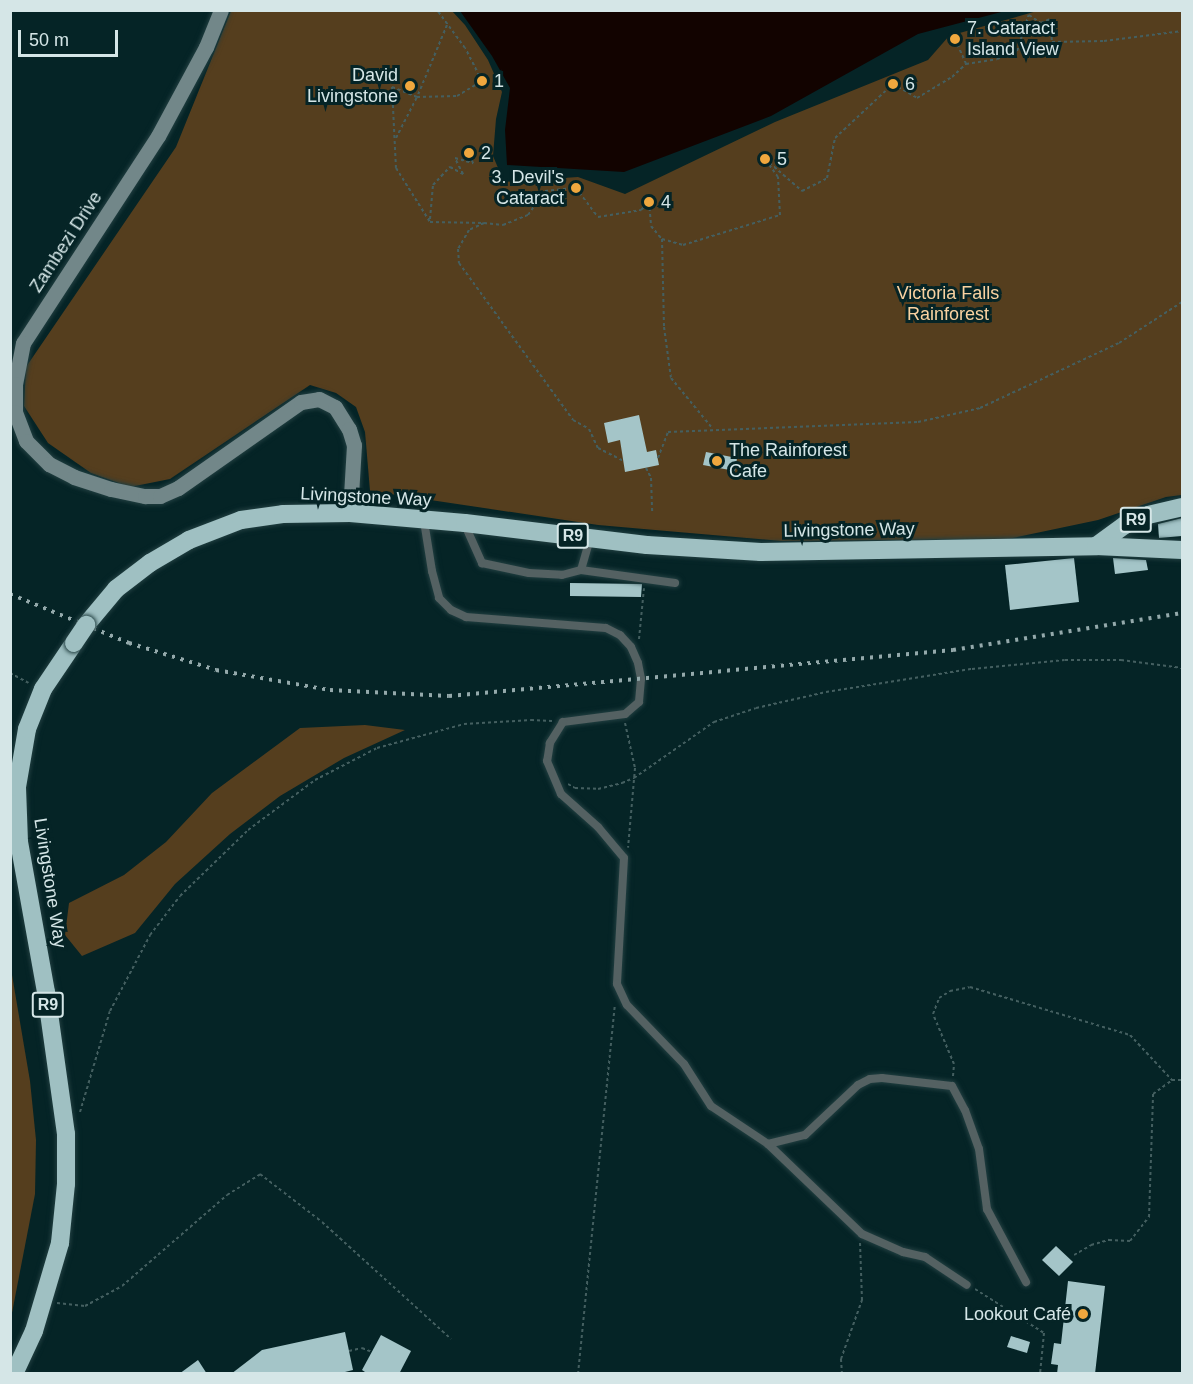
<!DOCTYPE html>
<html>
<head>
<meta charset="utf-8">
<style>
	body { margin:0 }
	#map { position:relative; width:1193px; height:1384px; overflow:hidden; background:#052426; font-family:Helvetica,sans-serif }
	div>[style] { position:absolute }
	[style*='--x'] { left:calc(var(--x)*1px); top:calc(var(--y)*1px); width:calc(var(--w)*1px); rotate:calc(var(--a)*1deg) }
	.green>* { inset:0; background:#553e1e }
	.water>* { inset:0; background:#120300 }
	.building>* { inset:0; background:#a4c5c8 }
	.path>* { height:2px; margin-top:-1px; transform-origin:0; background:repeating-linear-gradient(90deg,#445f60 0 3px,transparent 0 6px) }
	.roads { filter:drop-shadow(0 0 2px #223f41) drop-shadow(0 0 2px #223f41) }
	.lane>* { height:8px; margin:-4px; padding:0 4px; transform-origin:4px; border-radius:4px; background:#546162 }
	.secondary>* { height:15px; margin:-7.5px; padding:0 7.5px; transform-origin:7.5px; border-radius:7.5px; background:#728789 }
	.highway>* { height:18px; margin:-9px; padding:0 9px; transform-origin:9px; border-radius:9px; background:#9fc0c2 }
	.rail>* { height:4px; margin-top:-2px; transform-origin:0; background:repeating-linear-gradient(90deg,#94a9ab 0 3px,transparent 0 9px) }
	.bridges { filter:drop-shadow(0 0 2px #223f41) drop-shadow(0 0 2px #223f41) }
	.highway-bridge>* { height:18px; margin:-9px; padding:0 9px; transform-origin:9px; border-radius:9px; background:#9fc0c2 }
	.dots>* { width:16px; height:16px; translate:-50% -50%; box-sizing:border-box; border:3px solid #052426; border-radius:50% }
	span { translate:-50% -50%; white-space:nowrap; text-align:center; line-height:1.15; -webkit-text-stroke:6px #052426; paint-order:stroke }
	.shield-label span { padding:2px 4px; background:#052426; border:2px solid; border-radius:4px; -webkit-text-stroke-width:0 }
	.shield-label { font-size:16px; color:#d5e6e7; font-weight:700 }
	.poi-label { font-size:18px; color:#d5e6e7 }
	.left { translate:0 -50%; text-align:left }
	.right { translate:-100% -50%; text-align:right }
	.street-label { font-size:18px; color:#d5e6e7 }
	.park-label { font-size:18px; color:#f9d2a1 }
	.frame { position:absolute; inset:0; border:12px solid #d5e6e7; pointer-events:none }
	.scale { position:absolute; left:18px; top:30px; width:100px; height:27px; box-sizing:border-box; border:3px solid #d5e6e7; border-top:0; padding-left:8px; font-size:18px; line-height:21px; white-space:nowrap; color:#d5e6e7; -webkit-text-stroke:4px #052426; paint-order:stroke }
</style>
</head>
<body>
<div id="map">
	<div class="green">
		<i style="clip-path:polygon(231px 11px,452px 11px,465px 25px,488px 60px,502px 92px,496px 119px,493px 156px,504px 182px,578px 177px,625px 194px,775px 122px,928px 60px,949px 36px,1037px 11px,1182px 11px,1182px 495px,1166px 497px,1098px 520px,1008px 539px,781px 541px,598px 525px,370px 491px,365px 432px,356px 407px,336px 393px,310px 385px,170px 479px,130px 487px,91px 473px,48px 443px,24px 406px,26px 367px,176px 147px)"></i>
		<i style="clip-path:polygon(365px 725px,405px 730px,344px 758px,280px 796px,230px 834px,175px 884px,135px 933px,82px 956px,65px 935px,69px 903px,124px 875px,166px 842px,212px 793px,300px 728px)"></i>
		<i style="clip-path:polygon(11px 969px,30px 1081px,36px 1140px,35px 1194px,11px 1318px)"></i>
	</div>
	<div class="water">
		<i style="clip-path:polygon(460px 11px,1005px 11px,918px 34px,771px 116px,624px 172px,507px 165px,505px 130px,510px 88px,492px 56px)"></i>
	</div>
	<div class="building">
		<i style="clip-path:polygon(639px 415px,647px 452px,656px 450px,659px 465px,625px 472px,620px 440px,608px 443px,604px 423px)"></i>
		<i style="clip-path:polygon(706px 452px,737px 458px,735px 471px,703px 465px)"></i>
		<i style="clip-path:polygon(1182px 518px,1182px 536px,1159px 538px,1158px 524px)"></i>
		<i style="clip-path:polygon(1074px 558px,1079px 602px,1010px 610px,1005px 565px)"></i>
		<i style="clip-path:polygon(1113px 558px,1146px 560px,1148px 570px,1115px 574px)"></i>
		<i style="clip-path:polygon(570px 583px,642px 584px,641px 597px,570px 596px)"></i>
		<i style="clip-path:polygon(1056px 1246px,1073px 1262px,1059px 1276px,1042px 1260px)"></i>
		<i style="clip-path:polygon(1068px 1281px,1105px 1286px,1095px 1374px,1057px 1374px,1058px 1365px,1051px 1364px,1054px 1343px,1061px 1344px)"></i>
		<i style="clip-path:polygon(345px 1332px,353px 1370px,337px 1374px,231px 1374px,262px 1350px)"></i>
		<i style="clip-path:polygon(381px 1335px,411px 1351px,399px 1374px,368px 1374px,362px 1370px)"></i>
		<i style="clip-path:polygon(1011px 1336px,1030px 1342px,1027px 1353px,1007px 1347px)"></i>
		<i style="clip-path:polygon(198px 1360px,207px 1374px,179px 1374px)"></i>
	</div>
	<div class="path">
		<i style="--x:447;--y:25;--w:78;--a:112.6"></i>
		<i style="--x:417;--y:97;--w:27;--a:-158"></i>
		<i style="--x:392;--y:87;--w:81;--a:87.2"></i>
		<i style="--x:396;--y:168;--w:64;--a:57.8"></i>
		<i style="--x:430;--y:222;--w:54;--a:1.1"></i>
		<i style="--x:484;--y:223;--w:17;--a:155"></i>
		<i style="--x:469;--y:230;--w:22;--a:120"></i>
		<i style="--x:458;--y:249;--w:14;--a:86"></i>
		<i style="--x:459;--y:263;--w:194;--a:54"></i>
		<i style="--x:573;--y:420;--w:18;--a:29"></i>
		<i style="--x:589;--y:429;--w:21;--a:65"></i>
		<i style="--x:598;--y:448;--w:28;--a:27"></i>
		<i style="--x:955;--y:39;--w:27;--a:66"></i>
		<i style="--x:396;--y:138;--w:46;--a:-62.9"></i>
		<i style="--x:417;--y:97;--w:40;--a:-1.4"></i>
		<i style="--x:457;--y:96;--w:29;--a:-31"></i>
		<i style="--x:482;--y:81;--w:37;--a:-117"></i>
		<i style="--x:465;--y:48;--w:47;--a:-126.4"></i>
		<i style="--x:430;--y:219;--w:34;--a:-85"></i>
		<i style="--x:433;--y:185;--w:25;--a:-47"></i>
		<i style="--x:450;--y:167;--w:15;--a:28"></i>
		<i style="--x:463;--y:174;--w:18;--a:-117"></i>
		<i style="--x:455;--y:158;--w:19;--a:16"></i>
		<i style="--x:473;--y:163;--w:11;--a:-112"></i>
		<i style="--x:484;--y:223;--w:19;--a:6"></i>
		<i style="--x:503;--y:225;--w:27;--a:-22"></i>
		<i style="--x:528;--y:215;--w:29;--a:-55"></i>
		<i style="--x:545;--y:191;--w:31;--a:-6"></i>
		<i style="--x:576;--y:188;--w:36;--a:53"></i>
		<i style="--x:598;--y:217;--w:44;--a:-9.2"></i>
		<i style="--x:641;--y:210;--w:11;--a:-45"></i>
		<i style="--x:649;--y:202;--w:24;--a:85"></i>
		<i style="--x:651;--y:226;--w:17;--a:50"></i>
		<i style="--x:662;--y:239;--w:88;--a:88.7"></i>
		<i style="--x:664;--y:327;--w:51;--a:82.2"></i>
		<i style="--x:671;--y:378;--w:65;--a:50.6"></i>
		<i style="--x:662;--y:239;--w:22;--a:16"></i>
		<i style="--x:683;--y:245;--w:102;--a:-17.2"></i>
		<i style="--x:780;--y:215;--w:38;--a:-93"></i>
		<i style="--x:778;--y:177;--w:22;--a:-126"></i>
		<i style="--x:765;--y:159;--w:49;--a:40.9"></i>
		<i style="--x:802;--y:191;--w:28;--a:-27"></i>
		<i style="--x:827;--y:178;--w:41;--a:-78.7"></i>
		<i style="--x:835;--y:138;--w:79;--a:-43"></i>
		<i style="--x:893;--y:84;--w:28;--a:30"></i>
		<i style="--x:917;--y:98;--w:41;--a:-31"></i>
		<i style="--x:952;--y:77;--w:19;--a:-43"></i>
		<i style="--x:966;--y:64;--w:31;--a:-9"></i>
		<i style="--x:997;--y:59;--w:22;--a:-22"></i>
		<i style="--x:1017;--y:51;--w:38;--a:-72"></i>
		<i style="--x:1029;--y:15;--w:14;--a:34"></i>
		<i style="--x:1041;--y:23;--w:10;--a:-24"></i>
		<i style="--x:1050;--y:19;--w:23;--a:85"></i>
		<i style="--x:1052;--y:42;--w:52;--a:-1.1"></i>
		<i style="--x:1104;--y:41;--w:79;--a:-7.3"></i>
		<i style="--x:658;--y:458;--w:28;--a:-69"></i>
		<i style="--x:668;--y:432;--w:250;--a:-2.3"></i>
		<i style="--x:918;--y:422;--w:64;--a:-12.7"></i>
		<i style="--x:980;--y:408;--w:153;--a:-25.1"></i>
		<i style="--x:1119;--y:343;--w:75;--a:-33.1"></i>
		<i style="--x:646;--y:468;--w:11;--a:63"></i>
		<i style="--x:651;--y:478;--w:36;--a:88"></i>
		<i style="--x:639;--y:639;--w:51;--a:-84.4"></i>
		<i style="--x:10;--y:673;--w:21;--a:28"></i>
		<i style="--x:625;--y:723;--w:46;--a:77.5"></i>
		<i style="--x:635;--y:768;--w:80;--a:95"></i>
		<i style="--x:568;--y:784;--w:8;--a:30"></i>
		<i style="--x:575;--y:788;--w:23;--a:2"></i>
		<i style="--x:598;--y:789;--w:25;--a:-14"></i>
		<i style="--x:622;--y:783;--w:13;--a:-23"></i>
		<i style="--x:634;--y:778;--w:98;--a:-35"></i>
		<i style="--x:714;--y:722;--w:44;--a:-18.4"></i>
		<i style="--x:756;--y:708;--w:72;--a:-12.9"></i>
		<i style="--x:826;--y:692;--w:148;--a:-9"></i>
		<i style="--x:972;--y:669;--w:93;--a:-5.5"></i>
		<i style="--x:1065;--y:660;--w:56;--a:0"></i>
		<i style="--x:1121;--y:660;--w:62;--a:7.5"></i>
		<i style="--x:953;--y:1076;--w:12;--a:-85"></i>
		<i style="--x:954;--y:1064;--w:54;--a:-112.8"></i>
		<i style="--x:933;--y:1014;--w:17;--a:-69"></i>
		<i style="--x:939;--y:998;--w:13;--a:-32"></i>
		<i style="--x:950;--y:991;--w:20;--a:-11"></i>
		<i style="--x:970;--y:987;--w:167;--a:16.7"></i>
		<i style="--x:1130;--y:1035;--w:62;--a:47"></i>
		<i style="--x:80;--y:1112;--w:105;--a:-73.5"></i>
		<i style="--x:110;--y:1011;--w:86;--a:-62.2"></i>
		<i style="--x:150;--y:935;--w:49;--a:-52.4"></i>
		<i style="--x:180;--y:896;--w:95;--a:-44.1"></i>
		<i style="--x:248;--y:830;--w:84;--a:-36.7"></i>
		<i style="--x:315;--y:780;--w:70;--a:-27.3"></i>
		<i style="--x:377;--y:748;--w:90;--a:-15.4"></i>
		<i style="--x:464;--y:724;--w:67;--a:-3.4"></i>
		<i style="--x:531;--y:720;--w:21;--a:3"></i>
		<i style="--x:1074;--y:1255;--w:20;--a:-30"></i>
		<i style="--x:1091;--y:1245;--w:19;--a:-16"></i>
		<i style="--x:1109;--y:1240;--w:21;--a:3"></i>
		<i style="--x:1130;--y:1241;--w:31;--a:-52"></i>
		<i style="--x:1149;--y:1217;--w:123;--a:-88.1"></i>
		<i style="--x:1153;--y:1094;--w:24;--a:-36"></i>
		<i style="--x:1172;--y:1080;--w:10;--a:0"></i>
		<i style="--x:975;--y:1289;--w:82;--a:32.5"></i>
		<i style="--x:1044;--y:1333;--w:41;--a:95.6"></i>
		<i style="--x:57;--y:1303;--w:28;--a:6"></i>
		<i style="--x:85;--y:1306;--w:42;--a:-28.4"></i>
		<i style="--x:122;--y:1286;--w:139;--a:-40.9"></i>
		<i style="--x:227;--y:1195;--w:39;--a:-32"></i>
		<i style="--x:260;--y:1174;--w:78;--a:37.7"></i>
		<i style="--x:322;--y:1222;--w:174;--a:42.2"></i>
		<i style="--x:349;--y:1351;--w:13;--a:-13"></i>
		<i style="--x:362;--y:1348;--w:11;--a:22"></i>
		<i style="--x:578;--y:1374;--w:370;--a:-84.3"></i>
		<i style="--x:842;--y:1374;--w:15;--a:-94"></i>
		<i style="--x:841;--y:1359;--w:63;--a:-70.4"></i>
		<i style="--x:862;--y:1300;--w:57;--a:-92"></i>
	</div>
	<div class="roads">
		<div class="lane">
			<i style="--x:424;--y:521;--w:51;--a:80.9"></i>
			<i style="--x:432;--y:571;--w:28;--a:75"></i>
			<i style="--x:439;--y:598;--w:17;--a:45"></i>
			<i style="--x:451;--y:610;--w:17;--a:25"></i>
			<i style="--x:466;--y:617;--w:140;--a:4.5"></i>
			<i style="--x:606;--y:628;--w:16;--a:27"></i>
			<i style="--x:620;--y:635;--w:16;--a:47"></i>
			<i style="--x:631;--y:647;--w:17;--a:66"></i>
			<i style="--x:638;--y:663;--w:16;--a:79"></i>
			<i style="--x:641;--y:679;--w:23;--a:95"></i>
			<i style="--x:639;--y:702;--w:18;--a:139"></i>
			<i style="--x:625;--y:714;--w:63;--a:172.6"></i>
			<i style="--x:563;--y:722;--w:25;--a:122"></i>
			<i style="--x:550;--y:743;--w:18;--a:99"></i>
			<i style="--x:547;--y:761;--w:36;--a:67"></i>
			<i style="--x:561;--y:794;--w:50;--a:41.7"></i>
			<i style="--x:598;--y:827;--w:40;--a:50"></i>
			<i style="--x:624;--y:858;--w:126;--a:93.2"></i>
			<i style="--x:617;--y:984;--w:23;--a:65"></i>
			<i style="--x:627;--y:1005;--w:82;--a:46"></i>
			<i style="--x:684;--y:1064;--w:50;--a:57.3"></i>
			<i style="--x:711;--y:1106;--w:69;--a:33.7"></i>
			<i style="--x:768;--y:1144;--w:130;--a:43.8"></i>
			<i style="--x:862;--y:1234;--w:45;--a:23.7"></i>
			<i style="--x:903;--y:1252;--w:23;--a:13"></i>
			<i style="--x:925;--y:1257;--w:50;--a:33.7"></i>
			<i style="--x:465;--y:525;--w:42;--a:65.9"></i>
			<i style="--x:482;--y:563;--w:48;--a:12"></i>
			<i style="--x:529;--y:573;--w:33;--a:3"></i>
			<i style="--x:562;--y:575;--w:20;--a:-15"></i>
			<i style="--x:581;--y:570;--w:95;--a:7.9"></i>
			<i style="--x:581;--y:570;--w:33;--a:-74"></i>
			<i style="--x:768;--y:1144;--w:38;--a:-14"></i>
			<i style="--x:805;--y:1135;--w:73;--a:-43.3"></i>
			<i style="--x:858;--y:1085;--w:13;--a:-27"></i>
			<i style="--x:870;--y:1079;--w:12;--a:-5"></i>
			<i style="--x:882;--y:1078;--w:70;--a:6.5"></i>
			<i style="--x:952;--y:1086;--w:27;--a:62"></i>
			<i style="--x:965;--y:1110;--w:41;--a:70.3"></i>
			<i style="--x:979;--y:1149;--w:61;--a:82.4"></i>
			<i style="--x:987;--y:1209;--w:83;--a:61.9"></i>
		</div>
		<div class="secondary">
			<i style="--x:221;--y:10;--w:40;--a:112"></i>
			<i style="--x:206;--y:47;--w:101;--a:118.3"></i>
			<i style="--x:158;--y:136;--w:247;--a:123.1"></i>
			<i style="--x:23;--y:343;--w:42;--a:101"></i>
			<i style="--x:15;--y:384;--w:28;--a:90"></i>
			<i style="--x:15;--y:412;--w:31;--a:69"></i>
			<i style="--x:26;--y:441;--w:33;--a:45"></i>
			<i style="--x:49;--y:464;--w:28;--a:27"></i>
			<i style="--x:74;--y:477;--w:39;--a:18"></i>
			<i style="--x:111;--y:489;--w:35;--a:12"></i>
			<i style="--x:145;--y:496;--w:15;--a:0"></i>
			<i style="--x:160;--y:496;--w:20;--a:-24"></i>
			<i style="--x:178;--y:488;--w:150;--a:-35"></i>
			<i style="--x:301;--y:402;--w:18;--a:-9"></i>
			<i style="--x:319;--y:399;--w:18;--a:27"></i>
			<i style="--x:335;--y:407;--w:26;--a:58"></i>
			<i style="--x:349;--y:429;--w:17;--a:73"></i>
			<i style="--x:354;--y:445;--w:68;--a:93.4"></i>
		</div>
		<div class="highway">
			<i style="--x:1096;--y:546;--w:36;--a:-36"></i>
			<i style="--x:1125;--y:525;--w:25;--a:-23"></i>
			<i style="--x:1148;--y:515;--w:35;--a:-13"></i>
			<i style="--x:86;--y:625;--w:47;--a:-50.2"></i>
			<i style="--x:116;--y:589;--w:43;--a:-37.4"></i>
			<i style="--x:150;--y:563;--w:45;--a:-30.5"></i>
			<i style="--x:189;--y:540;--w:56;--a:-21"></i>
			<i style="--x:241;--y:520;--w:42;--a:-8.1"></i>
			<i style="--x:283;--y:514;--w:67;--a:-0.9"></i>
			<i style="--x:350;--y:513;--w:115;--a:5"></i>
			<i style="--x:465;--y:523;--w:183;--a:6.9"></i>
			<i style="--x:647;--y:545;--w:114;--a:3.5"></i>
			<i style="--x:761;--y:552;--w:335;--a:-1"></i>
			<i style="--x:1096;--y:546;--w:86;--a:2.7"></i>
			<i style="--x:14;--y:1374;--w:47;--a:-65.1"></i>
			<i style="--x:34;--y:1331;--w:92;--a:-73.5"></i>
			<i style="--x:60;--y:1243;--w:59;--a:-84.2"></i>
			<i style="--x:66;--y:1184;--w:50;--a:-90"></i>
			<i style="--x:66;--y:1134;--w:143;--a:-98"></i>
			<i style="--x:46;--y:992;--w:152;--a:-100.2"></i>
			<i style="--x:19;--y:842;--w:55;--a:-92.1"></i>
			<i style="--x:17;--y:787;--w:59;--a:-80.2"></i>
			<i style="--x:27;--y:729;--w:43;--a:-68.2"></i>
			<i style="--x:43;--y:689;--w:55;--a:-56"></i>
		</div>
	</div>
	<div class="rail">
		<i style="--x:10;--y:594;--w:129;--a:22.4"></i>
		<i style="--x:129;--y:643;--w:91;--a:17.2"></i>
		<i style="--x:216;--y:670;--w:116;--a:10"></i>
		<i style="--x:330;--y:690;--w:119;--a:2.9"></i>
		<i style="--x:449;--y:696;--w:506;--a:-5.21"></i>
		<i style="--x:953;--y:650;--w:232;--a:-9.2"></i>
	</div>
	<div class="bridges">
		<div class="highway-bridge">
			<i style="--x:74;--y:643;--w:22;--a:-56"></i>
		</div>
	</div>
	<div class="dots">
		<i style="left:955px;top:39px;background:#efa73e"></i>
		<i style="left:482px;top:81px;background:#efa73e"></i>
		<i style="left:893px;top:84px;background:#efa73e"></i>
		<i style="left:410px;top:86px;background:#efa73e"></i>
		<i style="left:469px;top:153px;background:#efa73e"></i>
		<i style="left:765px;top:159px;background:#efa73e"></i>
		<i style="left:576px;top:188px;background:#efa73e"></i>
		<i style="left:649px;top:202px;background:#efa73e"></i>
		<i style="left:717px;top:461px;background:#efa73e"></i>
		<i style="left:1083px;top:1314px;background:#efa73e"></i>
	</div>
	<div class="shield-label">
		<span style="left:1136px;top:520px">R9</span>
		<span style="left:573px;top:536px">R9</span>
		<span style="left:48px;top:1005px">R9</span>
	</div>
	<div class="poi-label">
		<span class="left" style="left:967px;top:39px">7. Cataract<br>Island View</span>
		<span class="right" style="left:398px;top:86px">David<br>Livingstone</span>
		<span class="left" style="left:494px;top:81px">1</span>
		<span class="left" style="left:905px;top:84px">6</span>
		<span class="left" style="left:481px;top:153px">2</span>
		<span class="left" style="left:777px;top:159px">5</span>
		<span class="right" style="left:564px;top:188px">3. Devil's<br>Cataract</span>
		<span class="left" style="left:661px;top:202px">4</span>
		<span class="left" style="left:729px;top:461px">The Rainforest<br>Cafe</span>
		<span class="right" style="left:1071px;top:1314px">Lookout Café</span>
	</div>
	<div class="street-label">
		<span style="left:66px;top:242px;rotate:-57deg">Zambezi Drive</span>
		<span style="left:366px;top:497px;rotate:3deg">Livingstone Way</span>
		<span style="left:849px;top:530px;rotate:-1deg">Livingstone Way</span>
		<span style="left:50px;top:883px;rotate:81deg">Livingstone Way</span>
	</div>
	<div class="park-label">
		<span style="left:948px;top:304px">Victoria Falls<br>Rainforest</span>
	</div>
	<div class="frame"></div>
	<div class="scale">50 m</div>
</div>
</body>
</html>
